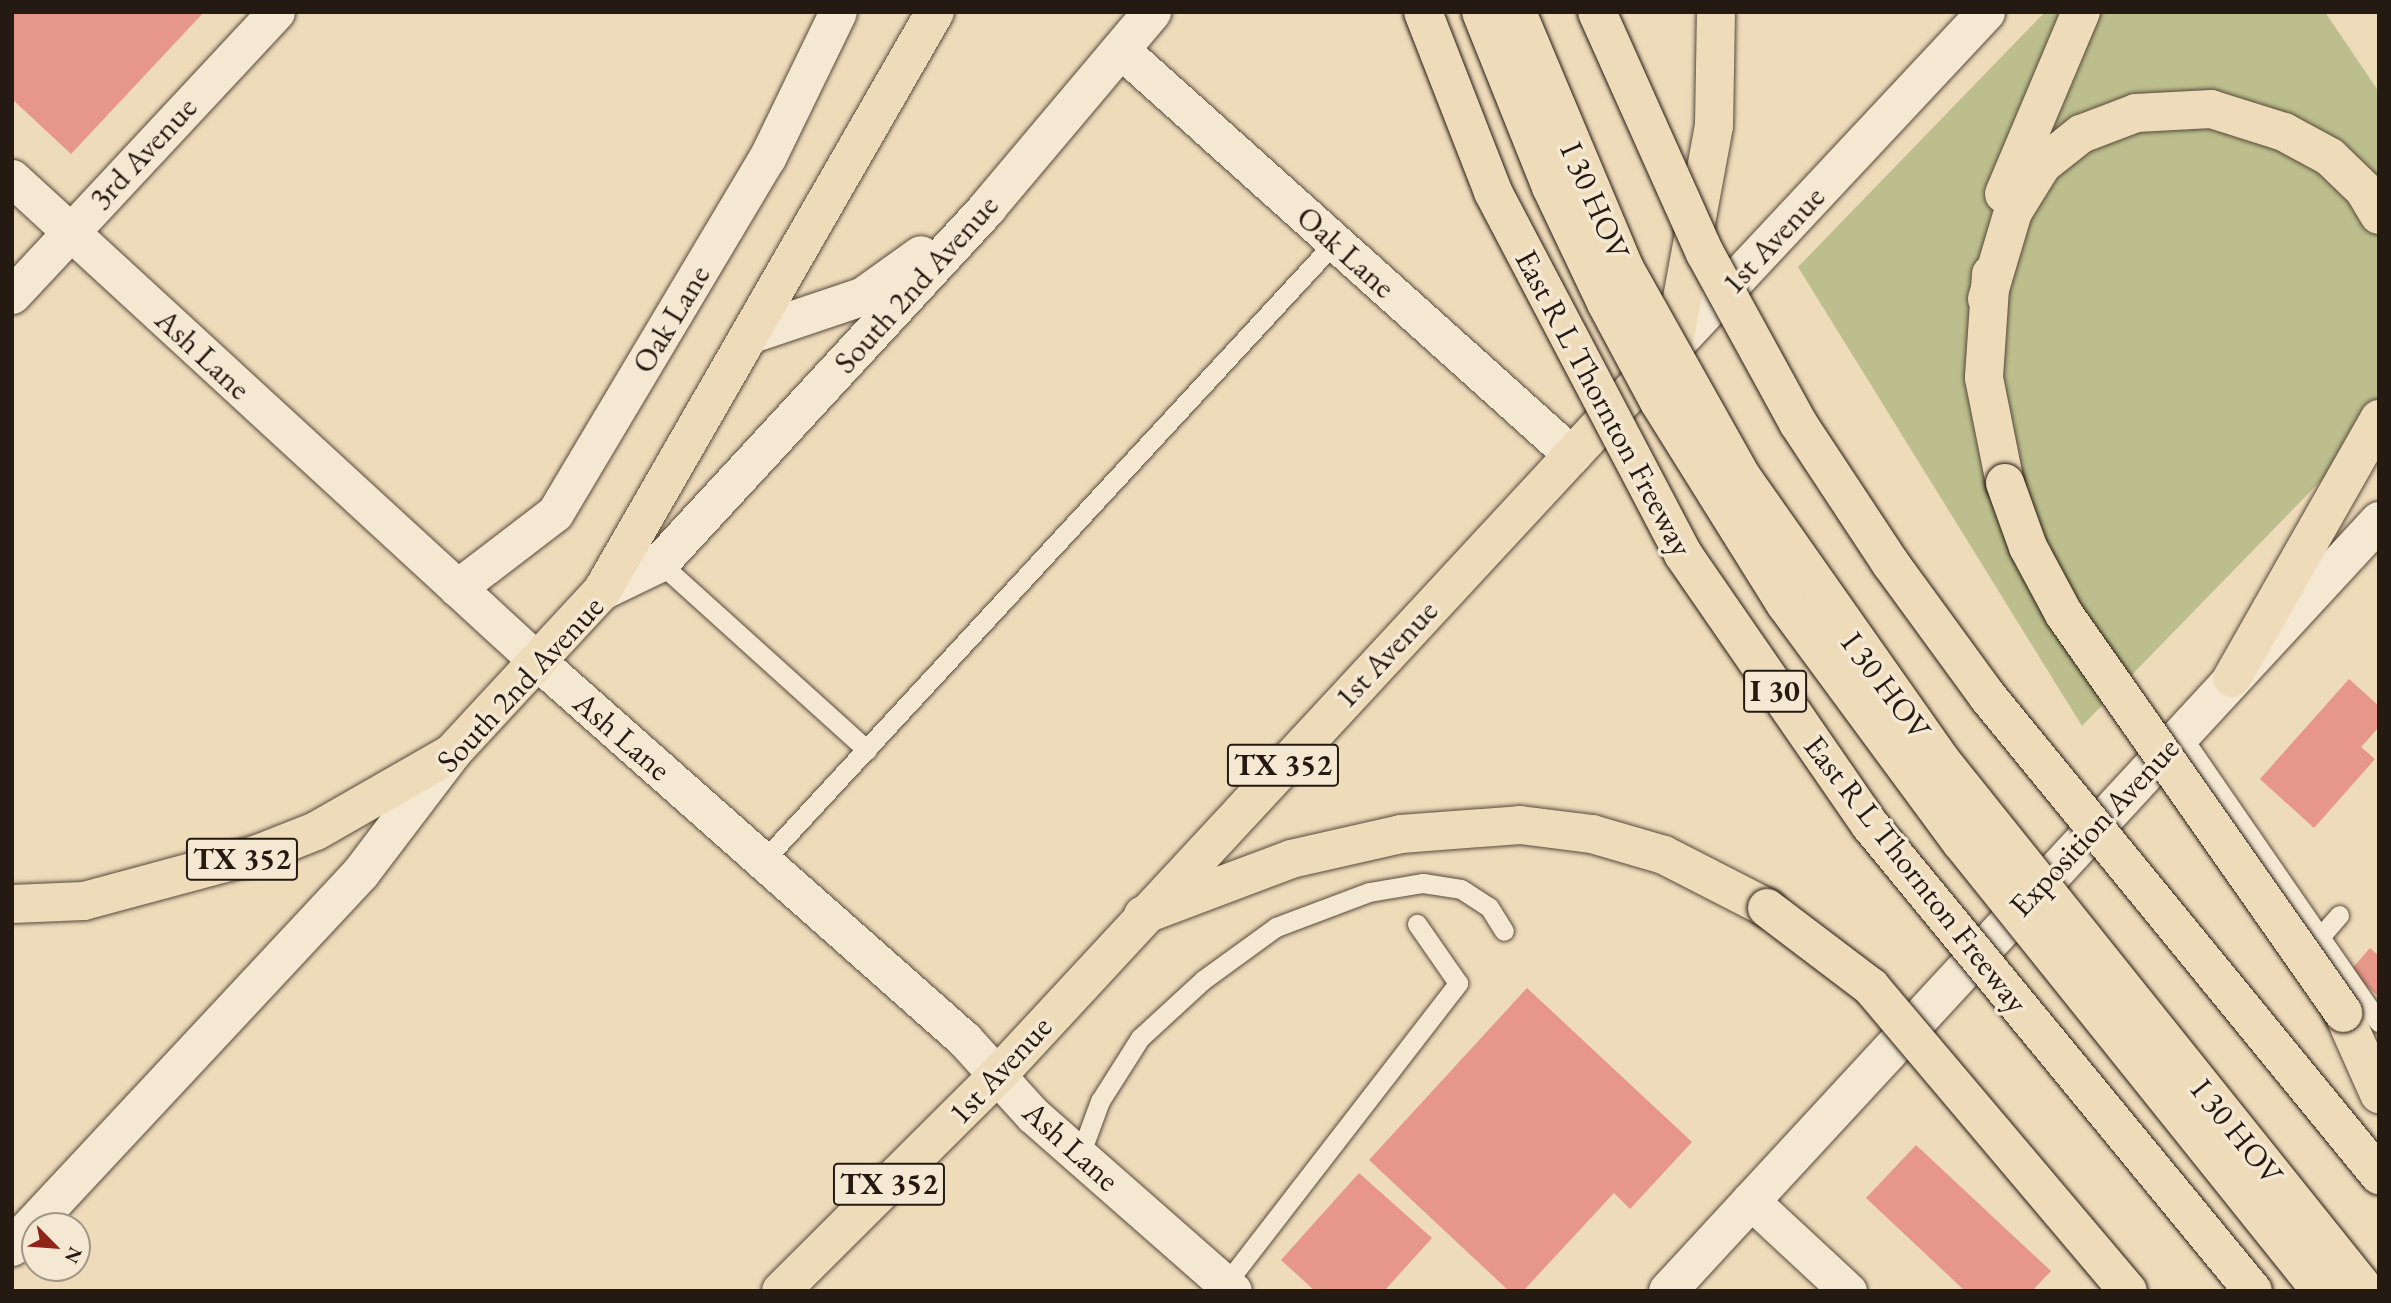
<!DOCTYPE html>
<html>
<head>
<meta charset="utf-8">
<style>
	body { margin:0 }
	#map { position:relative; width:2391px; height:1303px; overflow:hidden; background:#eedbba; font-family:"EB Garamond",serif }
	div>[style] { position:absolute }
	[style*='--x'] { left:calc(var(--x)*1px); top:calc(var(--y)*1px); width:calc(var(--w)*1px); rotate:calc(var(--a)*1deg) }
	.green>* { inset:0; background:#bcbf8d }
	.building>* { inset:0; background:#e69789 }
	.roads { filter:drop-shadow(0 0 2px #574a3c) drop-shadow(0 0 2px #574a3c) }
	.service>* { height:19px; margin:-9.5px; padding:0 9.5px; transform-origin:9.5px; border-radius:9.5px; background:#f4e8d2 }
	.minor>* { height:37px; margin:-18.5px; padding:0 18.5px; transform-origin:18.5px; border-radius:18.5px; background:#f4e8d2 }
	.secondary>* { height:38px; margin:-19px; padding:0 19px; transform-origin:19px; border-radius:19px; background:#f4e8d2 }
	.primary>* { height:38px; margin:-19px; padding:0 19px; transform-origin:19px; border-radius:19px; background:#eedbba }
	.motorway>* { height:38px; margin:-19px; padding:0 19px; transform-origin:19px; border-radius:19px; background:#eedbba }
	.bridges { filter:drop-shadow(0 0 2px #251a12) drop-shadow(0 0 2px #251a12) }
	.motorway-bridge>* { height:38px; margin:-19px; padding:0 19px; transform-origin:19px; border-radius:19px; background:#eedbba }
	span { translate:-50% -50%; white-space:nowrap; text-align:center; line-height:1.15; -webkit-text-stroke:7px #f4e8d2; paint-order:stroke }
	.shield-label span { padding:2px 5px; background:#f4e8d2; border:2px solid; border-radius:5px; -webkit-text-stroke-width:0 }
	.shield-label { font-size:30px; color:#251a12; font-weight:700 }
	.street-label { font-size:32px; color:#251a12 }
	.frame { position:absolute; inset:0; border:14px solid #251a12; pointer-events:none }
	.north { position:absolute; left:21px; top:1212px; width:70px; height:70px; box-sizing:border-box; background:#f4e8d2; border:2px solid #a19685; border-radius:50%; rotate:115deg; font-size:19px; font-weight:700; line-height:28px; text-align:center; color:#251a12 }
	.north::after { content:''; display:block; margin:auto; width:24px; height:32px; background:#8f2418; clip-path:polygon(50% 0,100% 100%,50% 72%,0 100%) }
</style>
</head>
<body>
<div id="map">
	<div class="green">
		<i style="clip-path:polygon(2045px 12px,2325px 12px,2379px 92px,2379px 421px,2082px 726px,1798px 267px)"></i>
	</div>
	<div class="building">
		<i style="clip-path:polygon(12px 12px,204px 12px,71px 154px,12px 99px)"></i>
		<i style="clip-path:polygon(2349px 679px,2379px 706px,2379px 727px,2361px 747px,2375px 759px,2314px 828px,2260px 779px)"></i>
		<i style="clip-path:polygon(2370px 948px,2379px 956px,2379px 997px,2350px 971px)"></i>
		<i style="clip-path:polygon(1527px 988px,1692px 1142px,1630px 1209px,1614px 1193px,1523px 1291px,1509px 1291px,1369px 1160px)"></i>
		<i style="clip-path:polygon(1916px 1145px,2051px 1271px,2032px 1291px,1965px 1291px,1866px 1198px)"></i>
		<i style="clip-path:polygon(1359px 1173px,1432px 1238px,1384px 1291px,1315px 1291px,1281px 1260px)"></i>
	</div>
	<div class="roads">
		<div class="service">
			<i style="--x:660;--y:563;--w:279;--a:42.1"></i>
			<i style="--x:2180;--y:734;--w:350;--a:55.4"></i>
			<i style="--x:763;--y:861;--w:843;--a:-47.26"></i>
			<i style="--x:2320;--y:937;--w:29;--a:-49"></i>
			<i style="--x:1080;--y:1155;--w:58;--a:-69.7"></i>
			<i style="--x:1100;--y:1101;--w:75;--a:-57.6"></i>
			<i style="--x:1140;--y:1038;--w:86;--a:-42.6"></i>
			<i style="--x:1203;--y:980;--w:90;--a:-36"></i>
			<i style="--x:1276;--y:927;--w:99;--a:-20.6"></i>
			<i style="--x:1369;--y:892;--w:55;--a:-9.5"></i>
			<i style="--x:1423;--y:883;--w:38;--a:9"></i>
			<i style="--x:1461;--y:889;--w:33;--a:33"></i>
			<i style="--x:1489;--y:907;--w:28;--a:58"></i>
			<i style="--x:1221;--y:1290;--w:388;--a:-52.3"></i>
			<i style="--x:1458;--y:983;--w:72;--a:-124.8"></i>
		</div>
		<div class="minor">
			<i style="--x:1120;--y:49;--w:608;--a:41.93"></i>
			<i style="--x:12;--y:178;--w:712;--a:42.61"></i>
			<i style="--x:536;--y:660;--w:572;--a:41.53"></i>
			<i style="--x:964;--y:1039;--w:103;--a:47.8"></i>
			<i style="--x:1033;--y:1115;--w:266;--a:41.3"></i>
			<i style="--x:12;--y:295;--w:387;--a:-47"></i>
			<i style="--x:457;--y:588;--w:123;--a:-37.4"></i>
			<i style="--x:555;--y:513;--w:413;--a:-59.2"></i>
			<i style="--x:767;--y:158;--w:162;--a:-64.1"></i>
			<i style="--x:1750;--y:1200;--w:134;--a:42.9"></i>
		</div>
		<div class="secondary">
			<i style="--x:755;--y:333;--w:115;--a:-18.7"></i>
			<i style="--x:864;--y:296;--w:70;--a:-35.7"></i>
			<i style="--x:1673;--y:347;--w:458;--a:-46.9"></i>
			<i style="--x:602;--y:591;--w:64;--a:-25.8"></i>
			<i style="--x:660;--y:563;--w:484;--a:-47.3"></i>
			<i style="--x:988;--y:207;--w:255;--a:-49.9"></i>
			<i style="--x:12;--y:1247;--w:512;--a:-46.98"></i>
			<i style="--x:361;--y:873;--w:151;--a:-52.8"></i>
			<i style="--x:1668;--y:1291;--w:1048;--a:-47.28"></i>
		</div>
		<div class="primary">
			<i style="--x:12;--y:904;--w:72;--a:-2.4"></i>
			<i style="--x:84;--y:901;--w:180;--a:-15.1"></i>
			<i style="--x:258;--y:854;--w:62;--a:-21.6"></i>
			<i style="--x:316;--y:831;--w:157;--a:-29.8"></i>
			<i style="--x:452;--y:753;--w:221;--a:-47.2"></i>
			<i style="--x:781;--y:1291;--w:305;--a:-44.9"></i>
			<i style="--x:997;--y:1076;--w:984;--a:-47.18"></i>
		</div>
		<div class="motorway">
			<i style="--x:2004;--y:194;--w:198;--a:-67.1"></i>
			<i style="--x:1991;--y:274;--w:104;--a:93.9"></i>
			<i style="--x:1984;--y:378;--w:107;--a:78.7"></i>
			<i style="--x:1987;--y:299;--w:91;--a:-73.4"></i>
			<i style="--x:2013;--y:212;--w:55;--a:-58.3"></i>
			<i style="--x:2042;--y:165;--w:50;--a:-38.5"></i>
			<i style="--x:2081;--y:134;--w:59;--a:-20.9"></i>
			<i style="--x:2136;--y:113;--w:75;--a:-3.1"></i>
			<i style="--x:2211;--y:109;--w:77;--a:17.5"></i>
			<i style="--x:2284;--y:132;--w:52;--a:28.5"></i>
			<i style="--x:2330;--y:157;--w:47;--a:44.1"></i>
			<i style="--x:2364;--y:190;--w:29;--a:59"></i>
			<i style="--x:1673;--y:347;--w:225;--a:-79.5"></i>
			<i style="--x:1714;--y:126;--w:114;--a:-89"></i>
			<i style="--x:602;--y:591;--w:668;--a:-60.1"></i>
			<i style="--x:2232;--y:678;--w:298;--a:-60.4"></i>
			<i style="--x:1143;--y:915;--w:158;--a:-20.7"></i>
			<i style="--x:1291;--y:859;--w:113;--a:-12.8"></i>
			<i style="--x:1401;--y:834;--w:119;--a:-4.3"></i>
			<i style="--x:1520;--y:825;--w:73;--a:7.1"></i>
			<i style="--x:1592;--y:834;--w:75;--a:16.3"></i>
			<i style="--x:1664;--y:855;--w:116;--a:27.2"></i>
			<i style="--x:2343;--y:1013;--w:89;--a:66"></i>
		</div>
	</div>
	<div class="bridges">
		<div class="motorway-bridge">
			<i style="--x:1423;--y:12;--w:193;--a:68.7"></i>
			<i style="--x:1493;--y:192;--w:409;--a:62.3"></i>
			<i style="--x:1683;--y:554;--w:329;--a:55.4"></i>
			<i style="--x:1870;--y:825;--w:603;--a:50.58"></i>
			<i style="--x:1481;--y:12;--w:188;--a:68.2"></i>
			<i style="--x:1551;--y:187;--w:128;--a:64.6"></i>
			<i style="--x:1606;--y:303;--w:112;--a:61.8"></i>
			<i style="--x:1659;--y:402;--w:239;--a:58"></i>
			<i style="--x:1786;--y:605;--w:295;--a:53.6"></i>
			<i style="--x:1961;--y:842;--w:576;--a:51.28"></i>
			<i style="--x:1517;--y:12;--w:277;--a:67.2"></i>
			<i style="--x:1624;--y:267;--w:241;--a:60.7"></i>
			<i style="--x:1742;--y:477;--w:345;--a:54.9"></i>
			<i style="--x:1940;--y:759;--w:682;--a:51.31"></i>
			<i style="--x:1597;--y:12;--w:264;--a:65.9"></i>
			<i style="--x:1705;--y:253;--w:194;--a:61.3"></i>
			<i style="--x:1798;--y:423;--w:169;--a:56.6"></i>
			<i style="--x:1891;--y:564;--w:165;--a:53.9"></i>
			<i style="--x:1988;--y:697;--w:618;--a:50.72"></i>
			<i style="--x:2005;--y:483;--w:68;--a:70.2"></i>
			<i style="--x:2028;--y:547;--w:76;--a:61.8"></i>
			<i style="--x:2064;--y:614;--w:487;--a:55"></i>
			<i style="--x:1767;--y:908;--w:131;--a:37.2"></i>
			<i style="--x:1871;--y:987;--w:398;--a:49.8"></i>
		</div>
	</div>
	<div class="shield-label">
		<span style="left:1775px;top:691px">I 30</span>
		<span style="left:1283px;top:765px">TX 352</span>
		<span style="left:242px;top:859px">TX 352</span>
		<span style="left:889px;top:1184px">TX 352</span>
	</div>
	<div class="street-label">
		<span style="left:143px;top:153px;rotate:-47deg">3rd Avenue</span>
		<span style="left:1595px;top:201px;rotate:66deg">I 30 HOV</span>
		<span style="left:1773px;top:240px;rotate:-47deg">1st Avenue</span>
		<span style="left:1346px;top:252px;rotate:42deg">Oak Lane</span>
		<span style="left:916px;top:284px;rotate:-48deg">South 2nd Avenue</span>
		<span style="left:671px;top:319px;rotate:-59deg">Oak Lane</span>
		<span style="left:203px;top:354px;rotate:43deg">Ash Lane</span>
		<span style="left:1604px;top:403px;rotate:62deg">East R L Thornton Freeway</span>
		<span style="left:1386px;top:654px;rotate:-47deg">1st Avenue</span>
		<span style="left:520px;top:684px;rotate:-47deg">South 2nd Avenue</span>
		<span style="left:1886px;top:686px;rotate:53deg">I 30 HOV</span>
		<span style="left:622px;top:736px;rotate:41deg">Ash Lane</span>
		<span style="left:2094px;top:827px;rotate:-47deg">Exposition Avenue</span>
		<span style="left:1916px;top:874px;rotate:52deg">East R L Thornton Freeway</span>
		<span style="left:1000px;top:1070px;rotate:-47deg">1st Avenue</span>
		<span style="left:2237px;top:1132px;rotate:51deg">I 30 HOV</span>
		<span style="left:1071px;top:1146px;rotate:42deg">Ash Lane</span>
	</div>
	<div class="frame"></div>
	<div class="north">N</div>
</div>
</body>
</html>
